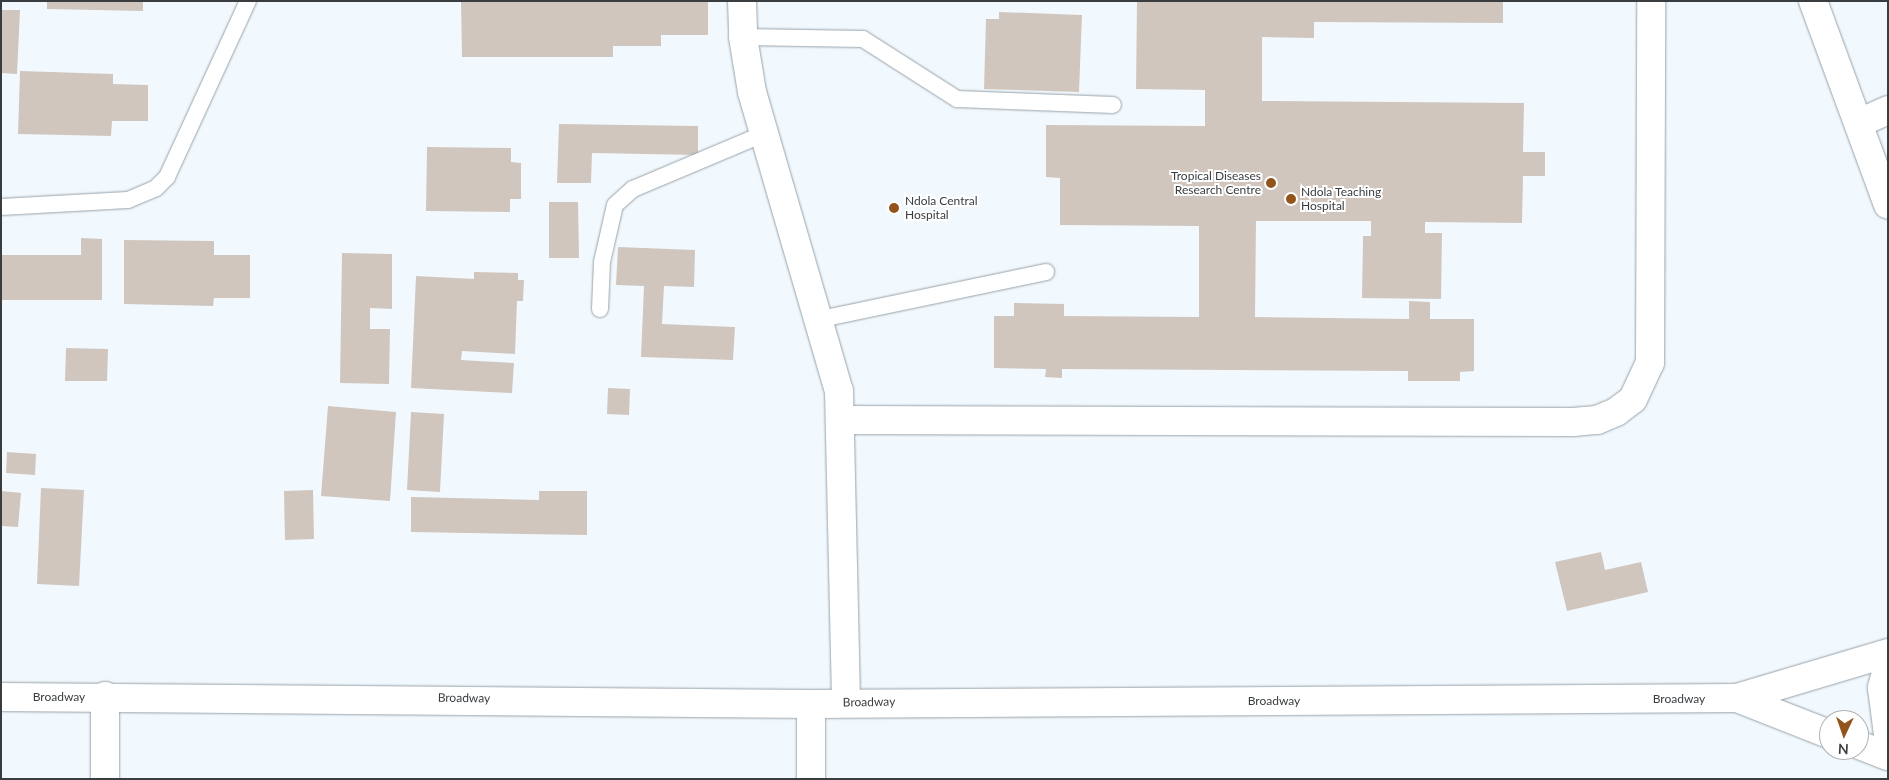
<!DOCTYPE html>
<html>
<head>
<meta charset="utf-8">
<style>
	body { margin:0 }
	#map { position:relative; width:1889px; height:780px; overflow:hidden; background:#f2f9fe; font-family:Lato,sans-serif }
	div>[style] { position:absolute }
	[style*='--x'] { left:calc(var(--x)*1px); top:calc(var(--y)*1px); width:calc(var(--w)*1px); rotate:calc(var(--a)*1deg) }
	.building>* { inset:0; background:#d0c6be }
	.roads { filter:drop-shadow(0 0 1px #98a2a9) drop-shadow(0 0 1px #98a2a9) }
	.service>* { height:16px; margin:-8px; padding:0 8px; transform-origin:8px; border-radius:8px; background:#fff }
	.minor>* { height:28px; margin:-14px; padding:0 14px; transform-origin:14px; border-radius:14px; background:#fff }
	.secondary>* { height:28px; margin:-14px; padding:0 14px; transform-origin:14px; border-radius:14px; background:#fff }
	.trunk>* { height:28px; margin:-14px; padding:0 14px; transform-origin:14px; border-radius:14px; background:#fff }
	.dots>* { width:14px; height:14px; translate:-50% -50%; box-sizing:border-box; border:2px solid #fff; border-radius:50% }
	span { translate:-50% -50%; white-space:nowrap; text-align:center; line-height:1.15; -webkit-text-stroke:4px #fff; paint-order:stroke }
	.poi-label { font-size:12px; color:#393d40 }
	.right { translate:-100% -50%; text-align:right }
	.left { translate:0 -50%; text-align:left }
	.street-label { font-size:12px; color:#393d40 }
	.frame { position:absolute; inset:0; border:2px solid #393d40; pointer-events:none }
	.north { position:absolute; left:1819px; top:710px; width:50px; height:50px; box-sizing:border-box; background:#fff; border:1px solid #b0b1b3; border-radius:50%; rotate:183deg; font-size:14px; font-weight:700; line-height:20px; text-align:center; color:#393d40 }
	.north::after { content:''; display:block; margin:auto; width:18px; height:22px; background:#92541a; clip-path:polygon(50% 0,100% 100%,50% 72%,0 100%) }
</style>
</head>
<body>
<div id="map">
	<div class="building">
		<i style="clip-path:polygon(47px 1px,143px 1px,143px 11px,47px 9px)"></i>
		<i style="clip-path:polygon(461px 1px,708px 1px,708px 35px,661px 35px,661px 46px,613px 46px,613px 57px,462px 57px)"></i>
		<i style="clip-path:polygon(1137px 1px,1503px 1px,1503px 23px,1314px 22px,1314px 38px,1262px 37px,1262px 101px,1524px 103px,1523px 152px,1545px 152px,1545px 176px,1523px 176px,1522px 223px,1425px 222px,1425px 233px,1442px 233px,1441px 299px,1362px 298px,1363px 236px,1371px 236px,1371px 221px,1256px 221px,1255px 317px,1409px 319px,1409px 301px,1430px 302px,1430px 319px,1474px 319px,1474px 371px,1460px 372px,1460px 381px,1408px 381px,1408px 371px,1062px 369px,1062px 378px,1045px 377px,1046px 369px,994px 368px,994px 316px,1014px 316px,1014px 303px,1064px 304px,1064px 316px,1199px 317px,1199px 226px,1060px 225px,1060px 178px,1046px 177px,1046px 125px,1205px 126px,1205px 90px,1136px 89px)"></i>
		<i style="clip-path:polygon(1px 10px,20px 10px,17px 74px,1px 73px)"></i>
		<i style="clip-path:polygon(999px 12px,1082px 15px,1079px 92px,984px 89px,986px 19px,999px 19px)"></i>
		<i style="clip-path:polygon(20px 71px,113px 74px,113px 84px,148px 85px,148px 121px,112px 121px,111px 136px,18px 134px)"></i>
		<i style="clip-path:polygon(559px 124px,698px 126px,698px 155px,592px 153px,591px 183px,557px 183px)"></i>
		<i style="clip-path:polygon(427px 147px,511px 148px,511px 162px,521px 163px,521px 199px,510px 199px,510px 212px,426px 211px)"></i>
		<i style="clip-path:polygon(549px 202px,578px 202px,579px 258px,549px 258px)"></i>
		<i style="clip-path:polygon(81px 238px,102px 239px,102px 300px,1px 300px,1px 255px,81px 255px)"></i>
		<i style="clip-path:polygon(124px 240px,214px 241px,214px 255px,250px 255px,250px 298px,214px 298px,213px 306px,124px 304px)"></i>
		<i style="clip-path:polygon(618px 247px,695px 250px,694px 287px,664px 286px,662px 324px,735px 327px,733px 360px,641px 357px,644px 286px,616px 285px)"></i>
		<i style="clip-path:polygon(342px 253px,392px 254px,392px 309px,370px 308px,370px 329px,390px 329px,389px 384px,340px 383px)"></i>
		<i style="clip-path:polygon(474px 272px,518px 273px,518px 280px,524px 280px,523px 301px,517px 301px,515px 354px,462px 351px,461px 360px,514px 363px,512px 393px,411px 388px,416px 276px,474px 279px)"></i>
		<i style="clip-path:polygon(66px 348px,108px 349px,107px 381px,65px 381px)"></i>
		<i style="clip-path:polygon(608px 388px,630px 389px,629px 415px,607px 414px)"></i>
		<i style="clip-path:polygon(328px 406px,396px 412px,390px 501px,321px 496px)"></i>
		<i style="clip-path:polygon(411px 412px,444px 414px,440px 492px,407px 490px)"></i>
		<i style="clip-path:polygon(7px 452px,36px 454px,35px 475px,6px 473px)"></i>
		<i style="clip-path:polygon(41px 488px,84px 490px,79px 586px,37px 584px)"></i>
		<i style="clip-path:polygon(313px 490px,314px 539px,285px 540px,284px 491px)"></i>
		<i style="clip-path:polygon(1px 491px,21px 493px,18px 527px,1px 526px)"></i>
		<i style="clip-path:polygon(539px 491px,587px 491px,587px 535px,411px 532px,411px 497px,539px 500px)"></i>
		<i style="clip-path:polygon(1601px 552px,1605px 570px,1641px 562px,1648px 592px,1567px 611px,1555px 562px)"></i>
	</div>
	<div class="roads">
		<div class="service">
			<i style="--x:743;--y:37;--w:120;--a:1"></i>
			<i style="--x:863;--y:39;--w:112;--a:32.6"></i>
			<i style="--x:957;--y:99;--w:156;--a:2.2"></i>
			<i style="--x:1;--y:207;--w:127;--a:-3.2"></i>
			<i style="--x:128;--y:200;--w:30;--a:-23"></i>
			<i style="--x:156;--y:188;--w:16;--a:-45"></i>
			<i style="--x:167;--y:177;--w:194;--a:-65.3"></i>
			<i style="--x:600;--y:309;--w:47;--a:-87.6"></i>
			<i style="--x:602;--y:262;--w:58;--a:-77.2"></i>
			<i style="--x:615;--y:205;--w:24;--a:-42"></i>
			<i style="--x:633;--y:189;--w:141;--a:-22.9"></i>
			<i style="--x:821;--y:319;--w:230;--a:-11.8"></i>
		</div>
		<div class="minor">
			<i style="--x:742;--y:1;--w:36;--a:88"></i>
			<i style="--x:743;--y:37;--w:56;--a:80.7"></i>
			<i style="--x:752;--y:92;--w:311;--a:73.8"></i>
			<i style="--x:839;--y:391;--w:311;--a:88.7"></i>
			<i style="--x:1859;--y:123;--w:32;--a:-24"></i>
			<i style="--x:841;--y:420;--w:732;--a:0.16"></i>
			<i style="--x:1573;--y:422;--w:24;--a:-5"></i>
			<i style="--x:1597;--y:420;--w:21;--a:-23"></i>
			<i style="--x:1616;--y:412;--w:21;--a:-37"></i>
			<i style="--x:1633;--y:399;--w:40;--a:-65"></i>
			<i style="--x:1650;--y:363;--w:362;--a:-89.8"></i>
			<i style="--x:105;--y:696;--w:83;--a:90"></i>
			<i style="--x:811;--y:779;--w:75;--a:-90"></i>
		</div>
		<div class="secondary">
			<i style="--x:1;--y:697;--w:810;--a:0.5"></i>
			<i style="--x:811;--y:704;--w:926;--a:-0.37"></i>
			<i style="--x:1737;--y:698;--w:158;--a:-16.6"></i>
			<i style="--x:1737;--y:698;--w:99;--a:21.4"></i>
			<i style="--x:1859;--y:745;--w:31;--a:21"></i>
		</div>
		<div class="trunk">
			<i style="--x:1813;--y:1;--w:217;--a:69.8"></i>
			<i style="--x:1888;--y:665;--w:24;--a:105"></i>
			<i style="--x:1882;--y:688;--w:47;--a:82.7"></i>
		</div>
	</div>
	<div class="dots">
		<i style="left:1271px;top:183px;background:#92541a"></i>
		<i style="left:1291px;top:199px;background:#92541a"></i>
		<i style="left:894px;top:208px;background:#92541a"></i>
	</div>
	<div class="poi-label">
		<span class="right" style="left:1261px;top:183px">Tropical Diseases<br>Research Centre</span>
		<span class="left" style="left:1301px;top:199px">Ndola Teaching<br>Hospital</span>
		<span class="left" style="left:905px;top:208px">Ndola Central<br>Hospital</span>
	</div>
	<div class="street-label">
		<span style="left:59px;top:697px">Broadway</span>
		<span style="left:464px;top:698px;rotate:1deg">Broadway</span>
		<span style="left:1679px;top:699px">Broadway</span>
		<span style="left:1274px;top:701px">Broadway</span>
		<span style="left:869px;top:702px;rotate:-1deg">Broadway</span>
	</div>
	<div class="frame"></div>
	<div class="north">N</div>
</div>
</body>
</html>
